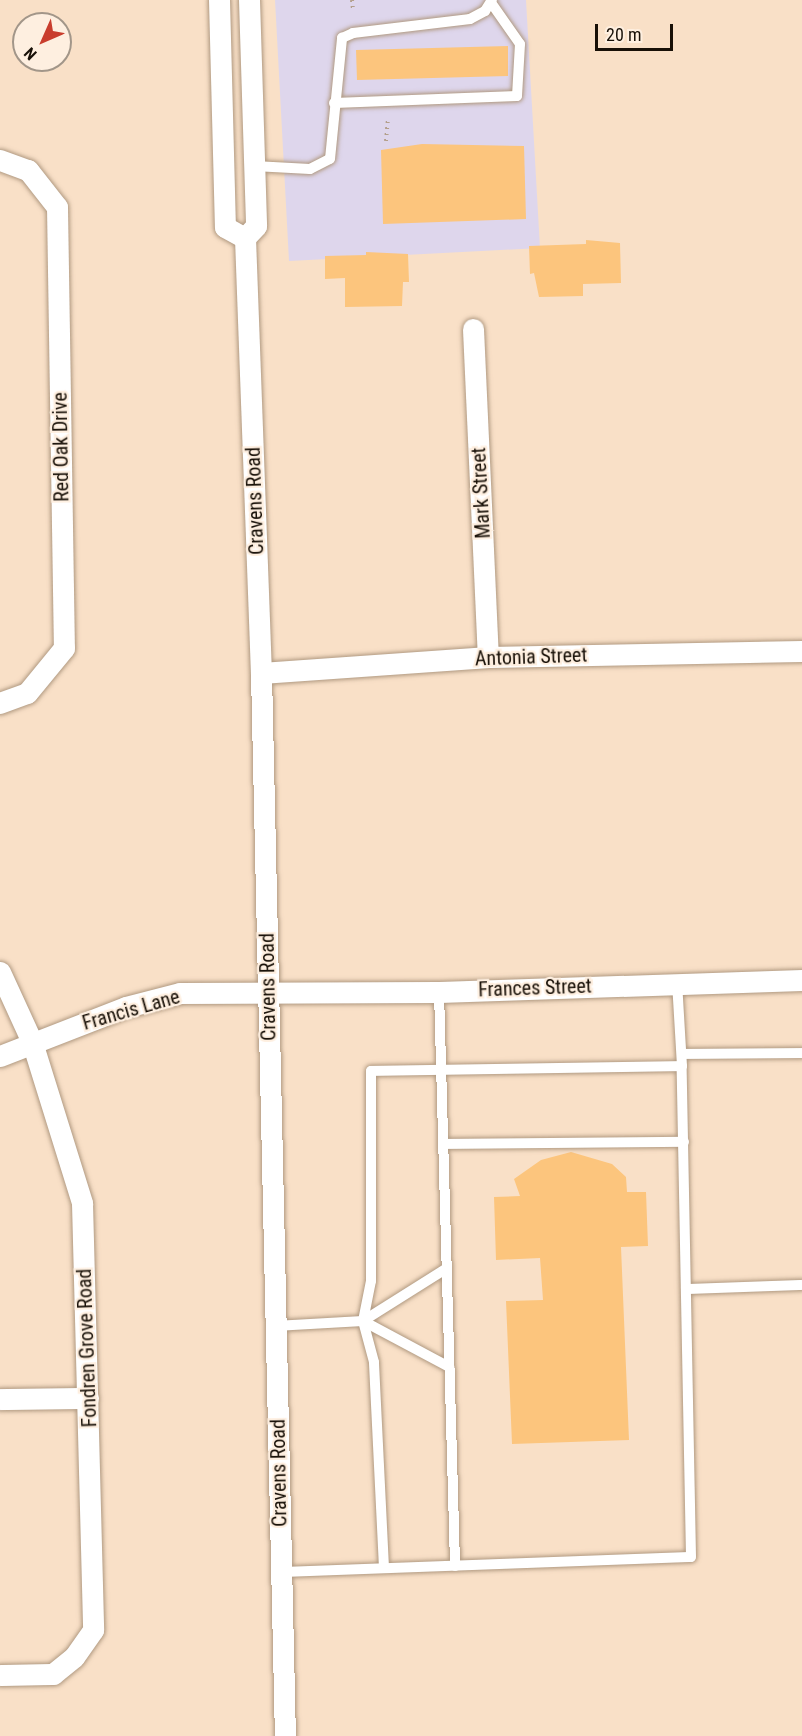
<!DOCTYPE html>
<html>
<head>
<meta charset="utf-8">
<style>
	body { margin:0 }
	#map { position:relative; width:802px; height:1736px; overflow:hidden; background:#f9e0c7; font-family:"Roboto Condensed",sans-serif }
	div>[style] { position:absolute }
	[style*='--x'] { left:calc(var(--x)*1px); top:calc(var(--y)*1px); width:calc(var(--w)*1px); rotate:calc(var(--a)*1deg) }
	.commercial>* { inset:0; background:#ded6ec }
	.building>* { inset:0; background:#fcc57d }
	.path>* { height:4px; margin-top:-2px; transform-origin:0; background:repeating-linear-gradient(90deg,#b39f8b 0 1.5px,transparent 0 6px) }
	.roads { filter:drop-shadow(0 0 2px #b09981) drop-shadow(0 0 2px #b09981) }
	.lane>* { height:10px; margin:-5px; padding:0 5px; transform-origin:5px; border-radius:5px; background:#fff }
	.street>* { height:21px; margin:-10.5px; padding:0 10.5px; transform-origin:10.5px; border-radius:10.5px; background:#fff }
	span { translate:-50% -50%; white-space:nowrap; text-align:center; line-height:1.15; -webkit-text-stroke:4.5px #feefe0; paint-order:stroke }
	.street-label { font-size:20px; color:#181007 }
	.north { position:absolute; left:12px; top:12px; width:60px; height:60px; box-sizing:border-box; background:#feefe0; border:2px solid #a29689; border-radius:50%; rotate:225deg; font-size:16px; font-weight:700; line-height:24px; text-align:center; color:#181007 }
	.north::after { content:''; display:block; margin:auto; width:21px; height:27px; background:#c93d2d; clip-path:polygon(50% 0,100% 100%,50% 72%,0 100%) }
	.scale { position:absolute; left:595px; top:24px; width:78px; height:27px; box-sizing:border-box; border:3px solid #181007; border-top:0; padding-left:8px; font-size:18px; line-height:21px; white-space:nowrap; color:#181007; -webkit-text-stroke:4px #feefe0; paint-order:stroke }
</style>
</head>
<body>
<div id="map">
	<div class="commercial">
		<i style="clip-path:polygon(275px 0,526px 0,540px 248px,289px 261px)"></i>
	</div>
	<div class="building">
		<i style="clip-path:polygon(508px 46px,508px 76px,357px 80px,356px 50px)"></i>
		<i style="clip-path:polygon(422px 144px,524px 146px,526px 219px,383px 224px,381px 150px)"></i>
		<i style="clip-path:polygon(586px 240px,620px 243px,621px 283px,583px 284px,583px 296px,539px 297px,534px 273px,530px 274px,529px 246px,586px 244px)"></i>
		<i style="clip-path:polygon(366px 252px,408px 254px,409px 282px,403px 282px,402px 306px,345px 307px,345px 278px,325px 279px,325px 256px,366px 255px)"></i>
		<i style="clip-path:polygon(571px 1152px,612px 1164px,626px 1177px,627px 1192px,646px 1192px,648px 1246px,621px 1247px,629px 1440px,512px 1444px,506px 1301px,543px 1300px,540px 1258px,496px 1260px,494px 1197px,520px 1196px,514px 1179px,541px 1160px)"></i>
	</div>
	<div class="path">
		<i style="--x:352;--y:0;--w:9;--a:84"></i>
		<i style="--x:386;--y:141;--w:22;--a:-85"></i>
	</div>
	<div class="roads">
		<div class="lane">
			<i style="--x:334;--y:103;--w:183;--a:-2.2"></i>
			<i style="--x:517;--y:96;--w:52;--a:-86.7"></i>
			<i style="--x:520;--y:44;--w:49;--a:-125"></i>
			<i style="--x:254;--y:166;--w:56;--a:3.1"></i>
			<i style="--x:310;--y:169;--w:22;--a:-27"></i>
			<i style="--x:330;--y:159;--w:122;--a:-84.3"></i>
			<i style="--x:342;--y:38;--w:12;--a:-24"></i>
			<i style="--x:353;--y:33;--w:118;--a:-6.8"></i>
			<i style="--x:470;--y:19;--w:17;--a:-28"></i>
			<i style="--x:485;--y:11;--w:13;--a:-58"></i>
			<i style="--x:439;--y:992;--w:574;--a:88.4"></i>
			<i style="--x:682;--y:1054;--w:120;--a:-0.5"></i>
			<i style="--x:443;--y:1144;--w:241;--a:-0.5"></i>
			<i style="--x:686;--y:1289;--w:116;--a:-2"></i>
			<i style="--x:363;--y:1321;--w:98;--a:28.1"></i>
			<i style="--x:275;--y:1326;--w:88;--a:-3.3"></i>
			<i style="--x:363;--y:1321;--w:99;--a:-32.2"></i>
			<i style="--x:384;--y:1568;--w:206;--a:-92.8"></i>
			<i style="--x:374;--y:1362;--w:42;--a:-105"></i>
			<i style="--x:363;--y:1321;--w:41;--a:-78.7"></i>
			<i style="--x:371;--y:1281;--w:210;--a:-90"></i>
			<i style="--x:371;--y:1071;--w:311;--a:-0.9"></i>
			<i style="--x:281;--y:1572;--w:410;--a:-2.1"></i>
			<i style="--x:691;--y:1557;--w:491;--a:-91.1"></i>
			<i style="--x:682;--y:1066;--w:84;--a:-93.4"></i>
		</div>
		<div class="street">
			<i style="--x:219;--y:0;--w:227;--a:88.5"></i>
			<i style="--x:225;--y:227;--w:23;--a:29"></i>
			<i style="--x:249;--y:0;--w:226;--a:88.2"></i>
			<i style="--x:256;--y:226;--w:16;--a:133"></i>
			<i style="--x:245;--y:238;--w:435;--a:87.9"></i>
			<i style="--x:261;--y:673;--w:1063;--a:88.71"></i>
			<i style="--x:0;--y:160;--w:30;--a:20"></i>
			<i style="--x:28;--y:170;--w:47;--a:51.9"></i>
			<i style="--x:57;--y:207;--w:441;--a:89.1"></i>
			<i style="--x:64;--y:648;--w:58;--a:129.4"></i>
			<i style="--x:27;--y:693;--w:29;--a:160"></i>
			<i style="--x:473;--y:329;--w:328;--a:87.4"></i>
			<i style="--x:261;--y:673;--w:228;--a:-4"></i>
			<i style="--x:488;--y:657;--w:314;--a:-1.1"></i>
			<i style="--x:0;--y:972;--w:77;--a:65.4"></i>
			<i style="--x:32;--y:1042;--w:169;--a:72.7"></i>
			<i style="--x:82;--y:1203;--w:427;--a:88.5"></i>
			<i style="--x:93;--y:1630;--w:33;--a:125"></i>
			<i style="--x:74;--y:1657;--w:27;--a:141"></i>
			<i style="--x:53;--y:1674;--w:53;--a:178.9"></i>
			<i style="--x:0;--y:1056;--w:135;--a:-21.3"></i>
			<i style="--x:126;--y:1007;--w:56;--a:-14.5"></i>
			<i style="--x:180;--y:993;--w:259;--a:-0.2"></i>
			<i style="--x:439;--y:992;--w:363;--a:-1.9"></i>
			<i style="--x:0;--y:1399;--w:88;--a:-0.7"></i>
		</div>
	</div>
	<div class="street-label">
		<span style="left:61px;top:447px;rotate:-91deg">Red Oak Drive</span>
		<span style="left:481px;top:493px;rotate:-93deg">Mark Street</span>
		<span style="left:255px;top:501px;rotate:-92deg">Cravens Road</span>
		<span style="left:531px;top:657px;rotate:-2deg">Antonia Street</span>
		<span style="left:268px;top:987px;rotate:-91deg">Cravens Road</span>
		<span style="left:535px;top:988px;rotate:-2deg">Frances Street</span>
		<span style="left:131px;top:1010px;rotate:-16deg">Francis Lane</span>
		<span style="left:87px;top:1348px;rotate:-92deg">Fondren Grove Road</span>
		<span style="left:279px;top:1473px;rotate:-91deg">Cravens Road</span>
	</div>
	<div class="north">N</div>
	<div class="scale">20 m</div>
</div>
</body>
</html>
